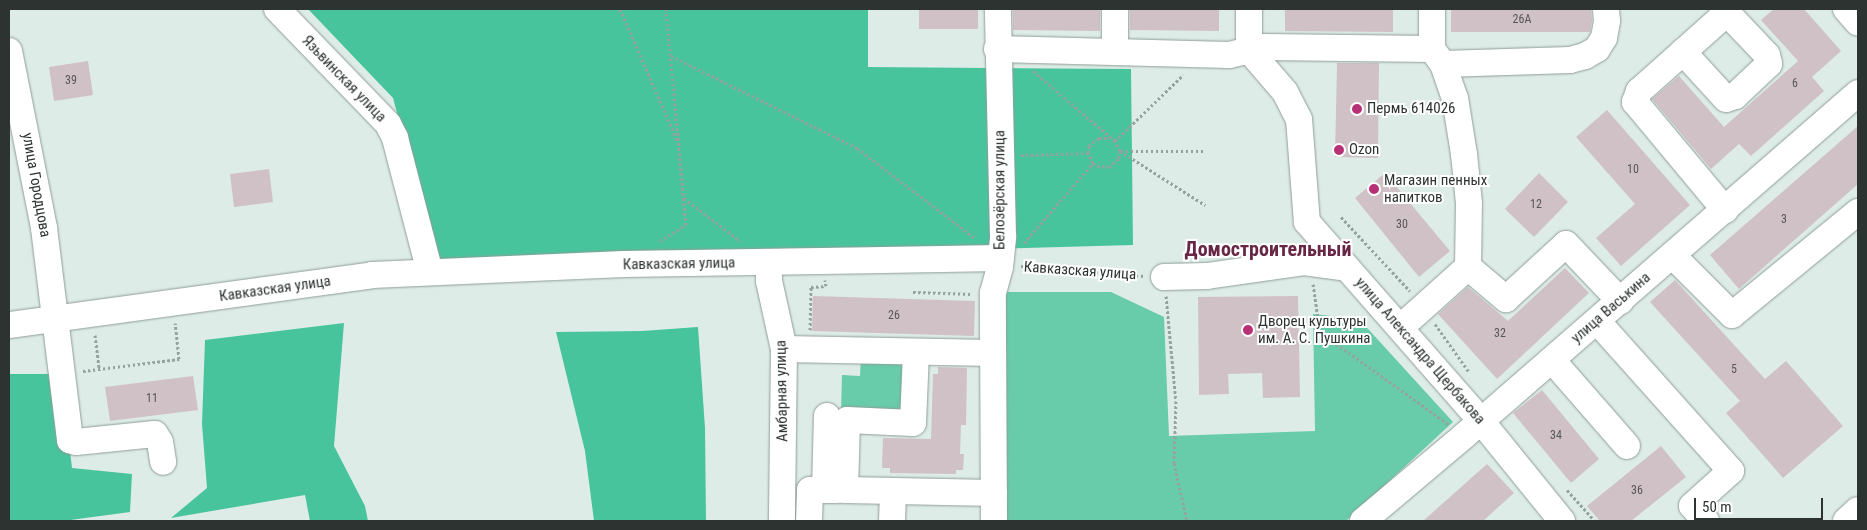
<!DOCTYPE html>
<html>
<head>
<meta charset="utf-8">
<style>
	body { margin:0 }
	#map { position:relative; width:1867px; height:530px; overflow:hidden; background:#ddece6; font-family:"Roboto Condensed",sans-serif }
	div>[style] { position:absolute }
	[style*='--x'] { left:calc(var(--x)*1px); top:calc(var(--y)*1px); width:calc(var(--w)*1px); rotate:calc(var(--a)*1deg) }
	.green>* { inset:0; background:#68cbaa }
	.forest>* { inset:0; background:#48c49d }
	.building>* { inset:0; background:#d0c1c7 }
	.path>* { height:3px; margin-top:-1.5px; transform-origin:0; background:repeating-linear-gradient(90deg,#96a29d 0 2.5px,transparent 0 5px) }
	.roads { filter:drop-shadow(0 0 1px #8f9d97) drop-shadow(0 0 1px #8f9d97) }
	.minor>* { height:26px; margin:-13px; padding:0 13px; transform-origin:13px; border-radius:13px; background:#fff }
	.dots>* { width:14px; height:14px; translate:-50% -50%; box-sizing:border-box; border:2px solid #fff; border-radius:50% }
	span { translate:-50% -50%; white-space:nowrap; text-align:center; line-height:1.15; -webkit-text-stroke:4px #fff; paint-order:stroke }
	.number-label { font-size:12px; color:#565656 }
	.number-label span { -webkit-text-stroke-width:0 }
	.street-label { font-size:15px; color:#2d3331 }
	.poi-label { font-size:15px; color:#2d3331 }
	.left { translate:0 -50%; text-align:left }
	.district-label { font-size:20px; color:#672645; font-weight:700 }
	.frame { position:absolute; inset:0; border:10px solid #2d3331; pointer-events:none }
	.scale { position:absolute; left:1694px; top:498px; width:129px; height:22px; box-sizing:border-box; border:2px solid #2d3331; border-top:0; padding-left:6px; font-size:15px; line-height:18px; white-space:nowrap; color:#2d3331; -webkit-text-stroke:4px #fff; paint-order:stroke }
</style>
</head>
<body>
<div id="map">
	<div class="green">
		<i style="clip-path:polygon(996px 292px,1111px 292px,1164px 317px,1169px 436px,1315px 431px,1313px 314px,1359px 319px,1453px 422px,1346px 521px,1000px 521px)"></i>
		<i style="clip-path:polygon(861px 356px,908px 357px,906px 415px,841px 414px,842px 375px,860px 376px)"></i>
	</div>
	<div class="forest">
		<i style="clip-path:polygon(308px 9px,868px 9px,868px 67px,1131px 69px,1133px 245px,437px 264px,393px 98px)"></i>
		<i style="clip-path:polygon(344px 323px,334px 446px,365px 506px,368px 521px,310px 521px,305px 495px,171px 518px,207px 488px,202px 424px,205px 340px)"></i>
		<i style="clip-path:polygon(698px 327px,705px 428px,706px 521px,594px 521px,585px 451px,556px 332px,642px 331px)"></i>
		<i style="clip-path:polygon(9px 374px,61px 374px,72px 468px,132px 474px,130px 512px,63px 521px,9px 521px)"></i>
	</div>
	<div class="building">
		<i style="clip-path:polygon(919px 9px,978px 9px,978px 29px,919px 29px)"></i>
		<i style="clip-path:polygon(1013px 9px,1100px 9px,1100px 31px,1013px 30px)"></i>
		<i style="clip-path:polygon(1130px 9px,1219px 9px,1219px 31px,1130px 30px)"></i>
		<i style="clip-path:polygon(1285px 9px,1393px 9px,1393px 32px,1285px 31px)"></i>
		<i style="clip-path:polygon(1451px 9px,1591px 9px,1592px 20px,1590px 32px,1451px 32px)"></i>
		<i style="clip-path:polygon(1774px 9px,1804px 9px,1841px 51px,1812px 77px,1824px 91px,1751px 156px,1739px 144px,1711px 169px,1652px 99px,1679px 76px,1724px 127px,1798px 61px,1761px 20px)"></i>
		<i style="clip-path:polygon(88px 61px,93px 95px,54px 101px,49px 67px)"></i>
		<i style="clip-path:polygon(1337px 63px,1379px 63px,1378px 158px,1335px 157px)"></i>
		<i style="clip-path:polygon(1607px 110px,1690px 205px,1621px 266px,1596px 238px,1635px 204px,1576px 137px)"></i>
		<i style="clip-path:polygon(1858px 126px,1858px 184px,1739px 289px,1710px 255px)"></i>
		<i style="clip-path:polygon(269px 169px,273px 202px,234px 207px,230px 174px)"></i>
		<i style="clip-path:polygon(1385px 173px,1450px 251px,1419px 277px,1355px 198px)"></i>
		<i style="clip-path:polygon(1539px 173px,1568px 202px,1534px 237px,1505px 209px)"></i>
		<i style="clip-path:polygon(1565px 268px,1589px 293px,1497px 379px,1438px 314px,1468px 287px,1508px 321px)"></i>
		<i style="clip-path:polygon(1675px 280px,1765px 379px,1786px 361px,1843px 426px,1783px 478px,1726px 413px,1740px 401px,1650px 302px)"></i>
		<i style="clip-path:polygon(813px 296px,975px 301px,974px 336px,812px 331px)"></i>
		<i style="clip-path:polygon(1298px 296px,1300px 397px,1263px 398px,1262px 373px,1228px 374px,1229px 394px,1199px 395px,1198px 297px)"></i>
		<i style="clip-path:polygon(938px 367px,967px 368px,966px 425px,961px 425px,960px 454px,964px 454px,963px 470px,956px 470px,956px 474px,890px 473px,890px 468px,882px 468px,883px 438px,931px 439px,933px 374px,938px 374px)"></i>
		<i style="clip-path:polygon(193px 376px,198px 410px,110px 421px,105px 387px)"></i>
		<i style="clip-path:polygon(1542px 390px,1599px 459px,1571px 483px,1513px 413px)"></i>
		<i style="clip-path:polygon(1661px 446px,1686px 477px,1631px 521px,1600px 521px,1587px 506px)"></i>
		<i style="clip-path:polygon(1487px 464px,1514px 493px,1483px 521px,1423px 521px)"></i>
	</div>
	<div class="path">
		<i style="--x:620;--y:9;--w:143;--a:66.5"></i>
		<i style="--x:671;--y:56;--w:208;--a:26.3"></i>
		<i style="--x:857;--y:148;--w:147;--a:37.3"></i>
		<i style="--x:1115;--y:141;--w:95;--a:-44.1"></i>
		<i style="--x:1120;--y:151;--w:101;--a:32.4"></i>
		<i style="--x:1121;--y:151;--w:83;--a:0"></i>
		<i style="--x:1021;--y:155;--w:67;--a:-1.7"></i>
		<i style="--x:1093;--y:163;--w:11;--a:-117"></i>
		<i style="--x:1088;--y:153;--w:7;--a:-82"></i>
		<i style="--x:1089;--y:146;--w:13;--a:-39"></i>
		<i style="--x:1099;--y:138;--w:11;--a:0"></i>
		<i style="--x:684;--y:198;--w:71;--a:37.5"></i>
		<i style="--x:1341;--y:217;--w:101;--a:47"></i>
		<i style="--x:660;--y:241;--w:31;--a:-32"></i>
		<i style="--x:686;--y:225;--w:217;--a:-95.3"></i>
		<i style="--x:1024;--y:243;--w:106;--a:-49.2"></i>
		<i style="--x:1093;--y:163;--w:5;--a:37"></i>
		<i style="--x:1097;--y:166;--w:12;--a:5"></i>
		<i style="--x:1109;--y:167;--w:13;--a:-42"></i>
		<i style="--x:1119;--y:158;--w:7;--a:-82"></i>
		<i style="--x:1120;--y:151;--w:11;--a:-117"></i>
		<i style="--x:1115;--y:141;--w:108;--a:-139.5"></i>
		<i style="--x:1021;--y:266;--w:124;--a:4.6"></i>
		<i style="--x:1313;--y:284;--w:49;--a:81.7"></i>
		<i style="--x:1320;--y:332;--w:158;--a:35.7"></i>
		<i style="--x:913;--y:292;--w:59;--a:1.9"></i>
		<i style="--x:1166;--y:296;--w:105;--a:84.6"></i>
		<i style="--x:1176;--y:401;--w:62;--a:91.8"></i>
		<i style="--x:1174;--y:463;--w:59;--a:77.4"></i>
		<i style="--x:1435;--y:324;--w:59;--a:54.7"></i>
		<i style="--x:810;--y:330;--w:43;--a:-88.7"></i>
		<i style="--x:811;--y:287;--w:15;--a:-4"></i>
		<i style="--x:826;--y:286;--w:6;--a:-99"></i>
		<i style="--x:95;--y:335;--w:34;--a:83"></i>
		<i style="--x:83;--y:371;--w:97;--a:-7.1"></i>
		<i style="--x:179;--y:359;--w:36;--a:-96"></i>
		<i style="--x:1567;--y:490;--w:42;--a:47.9"></i>
	</div>
	<div class="roads">
		<div class="minor">
			<i style="--x:277;--y:9;--w:160;--a:46"></i>
			<i style="--x:388;--y:124;--w:16;--a:63"></i>
			<i style="--x:395;--y:138;--w:138;--a:75.4"></i>
			<i style="--x:1249;--y:9;--w:41;--a:90"></i>
			<i style="--x:1249;--y:50;--w:55;--a:49.4"></i>
			<i style="--x:1285;--y:92;--w:30;--a:63"></i>
			<i style="--x:1299;--y:119;--w:103;--a:85.6"></i>
			<i style="--x:1307;--y:222;--w:264;--a:48.8"></i>
			<i style="--x:1481;--y:421;--w:129;--a:51"></i>
			<i style="--x:1846;--y:9;--w:18;--a:49"></i>
			<i style="--x:1729;--y:15;--w:55;--a:46.5"></i>
			<i style="--x:1767;--y:55;--w:9;--a:77"></i>
			<i style="--x:1769;--y:64;--w:47;--a:136.7"></i>
			<i style="--x:1735;--y:96;--w:9;--a:162"></i>
			<i style="--x:1726;--y:99;--w:64;--a:-132.5"></i>
			<i style="--x:1683;--y:52;--w:51;--a:-41.8"></i>
			<i style="--x:1721;--y:18;--w:9;--a:-21"></i>
			<i style="--x:997;--y:49;--w:232;--a:1.5"></i>
			<i style="--x:1229;--y:55;--w:35;--a:-13"></i>
			<i style="--x:1263;--y:47;--w:169;--a:0.7"></i>
			<i style="--x:1432;--y:49;--w:40;--a:-90"></i>
			<i style="--x:1432;--y:49;--w:19;--a:54"></i>
			<i style="--x:1443;--y:64;--w:36;--a:71"></i>
			<i style="--x:1455;--y:98;--w:57;--a:80.9"></i>
			<i style="--x:1464;--y:154;--w:49;--a:84.2"></i>
			<i style="--x:1469;--y:203;--w:64;--a:90.9"></i>
			<i style="--x:9;--y:51;--w:180;--a:78.8"></i>
			<i style="--x:44;--y:228;--w:214;--a:83"></i>
			<i style="--x:70;--y:440;--w:6;--a:18"></i>
			<i style="--x:76;--y:442;--w:79;--a:-5.8"></i>
			<i style="--x:155;--y:434;--w:9;--a:58"></i>
			<i style="--x:160;--y:442;--w:20;--a:81"></i>
			<i style="--x:1115;--y:52;--w:43;--a:-90"></i>
			<i style="--x:1683;--y:52;--w:59;--a:138.4"></i>
			<i style="--x:1639;--y:91;--w:12;--a:110"></i>
			<i style="--x:1635;--y:102;--w:141;--a:50.2"></i>
			<i style="--x:1443;--y:64;--w:127;--a:-1.8"></i>
			<i style="--x:1570;--y:60;--w:16;--a:-15"></i>
			<i style="--x:1585;--y:56;--w:14;--a:-30"></i>
			<i style="--x:1597;--y:49;--w:13;--a:-58"></i>
			<i style="--x:1604;--y:38;--w:17;--a:-80"></i>
			<i style="--x:1607;--y:21;--w:12;--a:-95"></i>
			<i style="--x:1672;--y:255;--w:85;--a:45"></i>
			<i style="--x:1732;--y:315;--w:163;--a:-39.3"></i>
			<i style="--x:769;--y:263;--w:18;--a:90"></i>
			<i style="--x:769;--y:281;--w:70;--a:77.6"></i>
			<i style="--x:784;--y:349;--w:172;--a:90.7"></i>
			<i style="--x:1164;--y:277;--w:43;--a:-1.3"></i>
			<i style="--x:1207;--y:276;--w:98;--a:-8.2"></i>
			<i style="--x:1304;--y:262;--w:43;--a:7.9"></i>
			<i style="--x:1597;--y:321;--w:201;--a:48.2"></i>
			<i style="--x:1731;--y:471;--w:52;--a:138.1"></i>
			<i style="--x:1692;--y:506;--w:21;--a:47"></i>
			<i style="--x:9;--y:325;--w:366;--a:-7.8"></i>
			<i style="--x:372;--y:275;--w:252;--a:-2.5"></i>
			<i style="--x:624;--y:264;--w:377;--a:-0.9"></i>
			<i style="--x:1400;--y:328;--w:91;--a:-41.9"></i>
			<i style="--x:1468;--y:267;--w:50;--a:40.1"></i>
			<i style="--x:1506;--y:299;--w:81;--a:-42.5"></i>
			<i style="--x:1566;--y:244;--w:79;--a:46.5"></i>
			<i style="--x:784;--y:349;--w:209;--a:1.1"></i>
			<i style="--x:916;--y:352;--w:71;--a:92.4"></i>
			<i style="--x:913;--y:423;--w:66;--a:-177.4"></i>
			<i style="--x:847;--y:420;--w:70;--a:91.6"></i>
			<i style="--x:845;--y:490;--w:149;--a:1.2"></i>
			<i style="--x:1552;--y:360;--w:114;--a:48.9"></i>
			<i style="--x:825;--y:490;--w:74;--a:-88.5"></i>
			<i style="--x:809;--y:521;--w:31;--a:-88"></i>
			<i style="--x:810;--y:490;--w:27;--a:0"></i>
			<i style="--x:892;--y:521;--w:30;--a:-88"></i>
			<i style="--x:994;--y:521;--w:228;--a:-90.3"></i>
			<i style="--x:993;--y:293;--w:27;--a:-75"></i>
			<i style="--x:1000;--y:267;--w:31;--a:-84"></i>
			<i style="--x:1003;--y:236;--w:227;--a:-91.3"></i>
			<i style="--x:1363;--y:521;--w:133;--a:-40.1"></i>
			<i style="--x:1465;--y:435;--w:521;--a:-41.03"></i>
			<i style="--x:1846;--y:521;--w:16;--a:-43"></i>
		</div>
	</div>
	<div class="dots">
		<i style="left:1357px;top:109px;background:#b63176"></i>
		<i style="left:1339px;top:150px;background:#b63176"></i>
		<i style="left:1374px;top:189px;background:#b63176"></i>
		<i style="left:1248px;top:330px;background:#b63176"></i>
	</div>
	<div class="number-label">
		<span style="left:1522px;top:20px">26А</span>
		<span style="left:71px;top:81px">39</span>
		<span style="left:1795px;top:84px">6</span>
		<span style="left:1633px;top:170px">10</span>
		<span style="left:1536px;top:205px">12</span>
		<span style="left:1784px;top:220px">3</span>
		<span style="left:1402px;top:225px">30</span>
		<span style="left:894px;top:316px">26</span>
		<span style="left:1500px;top:334px">32</span>
		<span style="left:1734px;top:370px">5</span>
		<span style="left:152px;top:399px">11</span>
		<span style="left:1556px;top:436px">34</span>
		<span style="left:1637px;top:491px">36</span>
	</div>
	<div class="street-label">
		<span style="left:344px;top:79px;rotate:46deg">Язьвинская улица</span>
		<span style="left:36px;top:185px;rotate:80deg">улица Городцова</span>
		<span style="left:1000px;top:190px;rotate:-90deg">Белозёрская улица</span>
		<span style="left:679px;top:264px;rotate:-1deg">Кавказская улица</span>
		<span style="left:1080px;top:271px;rotate:4deg">Кавказская улица</span>
		<span style="left:275px;top:289px;rotate:-8deg">Кавказская улица</span>
		<span style="left:1611px;top:308px;rotate:-41deg">улица Васькина</span>
		<span style="left:1420px;top:351px;rotate:49deg">улица Александра Щербакова</span>
		<span style="left:782px;top:391px;rotate:-91deg">Амбарная улица</span>
	</div>
	<div class="poi-label">
		<span class="left" style="left:1367px;top:109px">Пермь 614026</span>
		<span class="left" style="left:1349px;top:150px">Ozon</span>
		<span class="left" style="left:1384px;top:189px">Магазин пенных<br>напитков</span>
		<span class="left" style="left:1258px;top:330px">Дворец культуры<br>им. А. С. Пушкина</span>
	</div>
	<div class="district-label">
		<span style="left:1268px;top:249px">Домостроительный</span>
	</div>
	<div class="frame"></div>
	<div class="scale">50 m</div>
</div>
</body>
</html>
